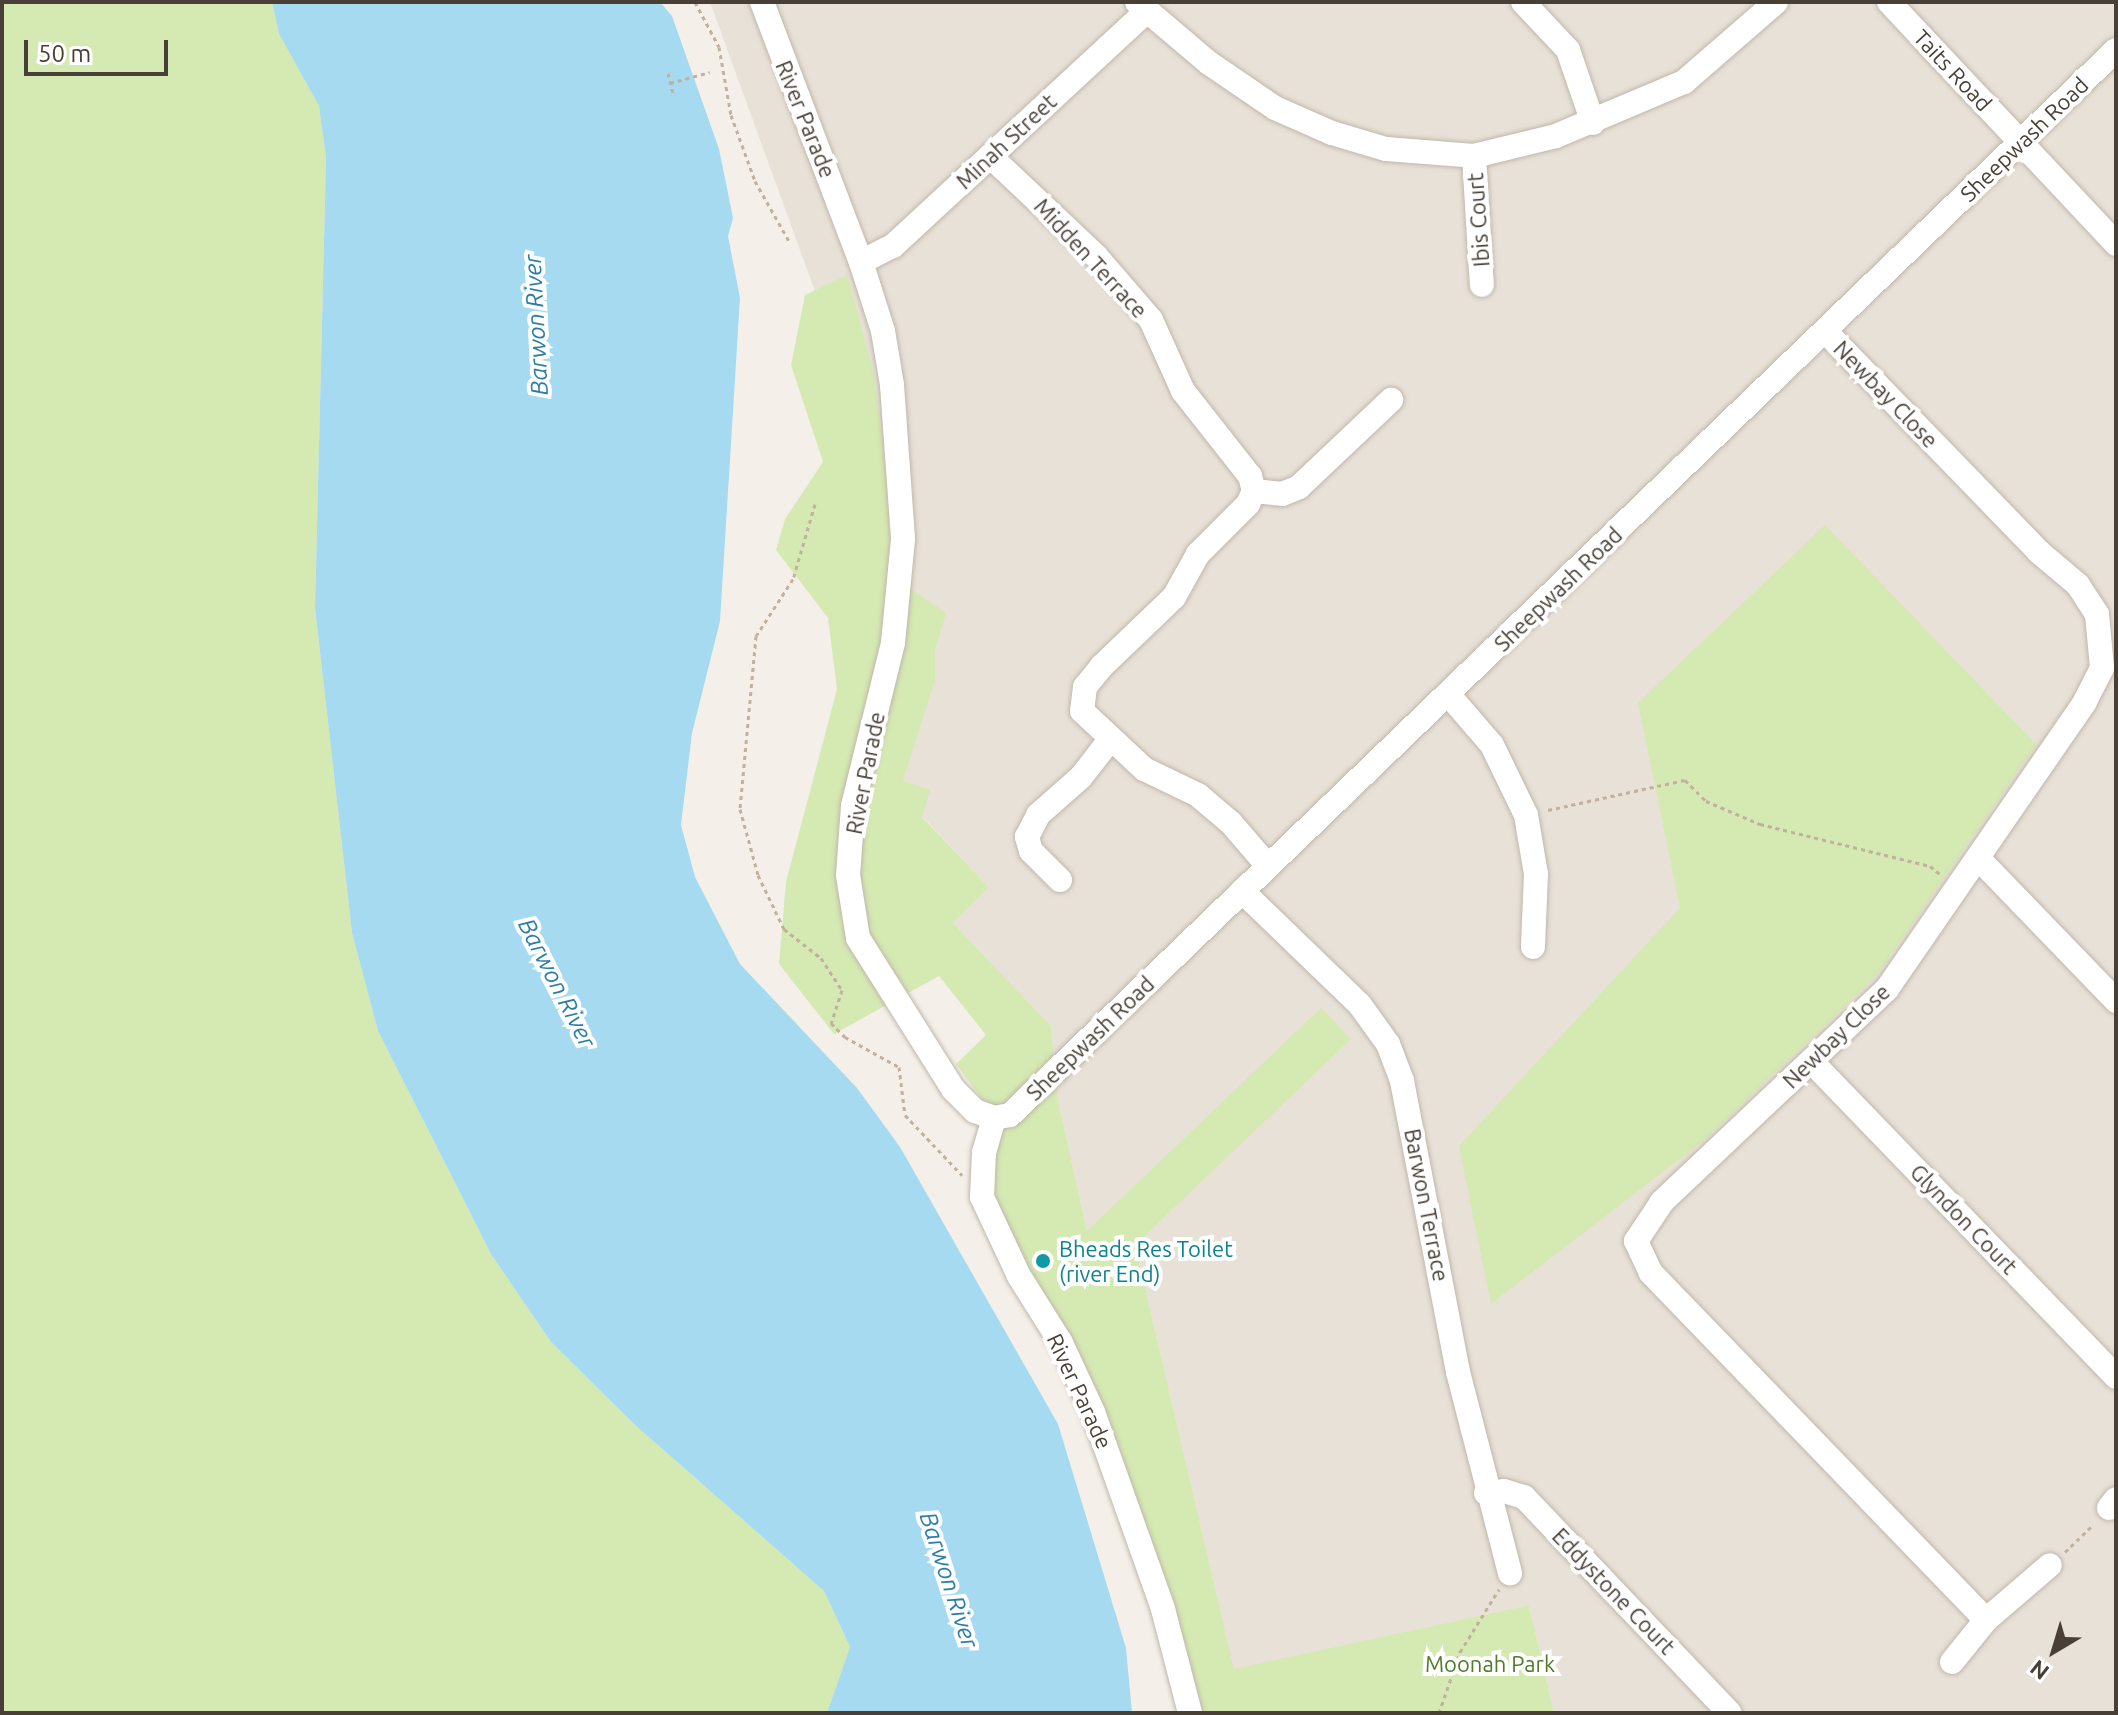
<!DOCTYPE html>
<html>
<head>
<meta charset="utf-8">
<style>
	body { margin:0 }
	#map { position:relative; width:2118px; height:1715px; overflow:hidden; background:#f4f0e9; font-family:Ubuntu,sans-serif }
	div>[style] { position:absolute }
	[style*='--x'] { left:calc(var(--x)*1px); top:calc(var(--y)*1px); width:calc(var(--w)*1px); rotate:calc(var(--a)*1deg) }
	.residential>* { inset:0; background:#e8e1d7 }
	.green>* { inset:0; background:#d5e9b2 }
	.water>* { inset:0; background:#a6daf1 }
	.path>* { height:3px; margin-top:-1.5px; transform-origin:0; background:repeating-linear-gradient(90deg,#c2b19c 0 4px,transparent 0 8px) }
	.roads { filter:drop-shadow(0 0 2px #c0b7ab) drop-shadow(0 0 2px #c0b7ab) }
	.minor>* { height:24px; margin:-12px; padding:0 12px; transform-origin:12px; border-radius:12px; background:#fff }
	.dots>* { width:22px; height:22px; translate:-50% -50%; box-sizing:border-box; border:4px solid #fff; border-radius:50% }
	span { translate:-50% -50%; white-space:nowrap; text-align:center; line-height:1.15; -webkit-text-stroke:8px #fff; paint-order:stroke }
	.street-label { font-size:22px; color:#484037 }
	.culture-label { font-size:22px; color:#0d838f }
	.left { translate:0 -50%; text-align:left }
	.park-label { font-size:22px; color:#507b29 }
	.water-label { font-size:24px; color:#2c7ea6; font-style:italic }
	.frame { position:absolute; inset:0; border:4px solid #484037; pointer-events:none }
	.north { position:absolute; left:2014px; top:1611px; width:80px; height:80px; -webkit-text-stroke:6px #fff; paint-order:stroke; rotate:218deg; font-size:22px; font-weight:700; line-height:32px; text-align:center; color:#484037 }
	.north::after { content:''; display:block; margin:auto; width:28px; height:36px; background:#484037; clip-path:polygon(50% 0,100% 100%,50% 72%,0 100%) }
	.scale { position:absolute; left:24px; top:40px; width:144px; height:36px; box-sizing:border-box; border:4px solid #484037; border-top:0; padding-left:10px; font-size:24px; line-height:28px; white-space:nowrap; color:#484037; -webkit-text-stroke:6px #fff; paint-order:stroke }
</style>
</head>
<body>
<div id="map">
	<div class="residential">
		<i style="clip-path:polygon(710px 2px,2116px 2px,2116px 1709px,2112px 1713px,1554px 1713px,1529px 1605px,1234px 1670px,1135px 1245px,1087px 1231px,1058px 1100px,1051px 1026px,953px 923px,989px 887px,922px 816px,903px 781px,845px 374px)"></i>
	</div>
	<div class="green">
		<i style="clip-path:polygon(2px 2px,272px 2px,279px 34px,319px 106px,326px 158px,315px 608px,352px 933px,378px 1031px,491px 1254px,551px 1342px,635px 1425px,824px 1591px,850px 1647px,827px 1713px,2px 1713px)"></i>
		<i style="clip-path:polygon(847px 275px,873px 370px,892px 516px,889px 574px,946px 613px,935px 650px,935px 680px,903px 781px,930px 790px,922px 817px,989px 887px,953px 923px,1051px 1026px,1058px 1100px,1087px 1231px,1321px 1008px,1351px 1039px,1135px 1245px,1234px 1669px,1529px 1605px,1554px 1713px,1198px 1713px,1144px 1520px,988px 1192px,997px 1140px,982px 1099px,956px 1064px,986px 1035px,939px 976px,834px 1034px,779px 964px,786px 882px,837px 689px,828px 618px,776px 550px,785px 519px,823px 462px,791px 365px,805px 295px)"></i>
		<i style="clip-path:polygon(1825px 525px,2036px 744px,1877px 975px,1703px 1141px,1491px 1304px,1459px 1146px,1680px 908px,1638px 703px)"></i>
	</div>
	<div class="water">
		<i style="clip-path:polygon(272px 2px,660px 2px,672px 16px,719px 149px,733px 218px,728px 236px,740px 298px,720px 621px,692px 733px,681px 825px,695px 877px,740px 964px,857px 1088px,900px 1147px,1058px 1424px,1126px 1648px,1132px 1713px,827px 1713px,850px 1647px,824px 1591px,635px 1425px,551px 1342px,491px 1254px,378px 1031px,352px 933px,315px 608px,326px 158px,319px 106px,279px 34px)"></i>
	</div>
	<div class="path">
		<i style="--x:695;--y:2;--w:51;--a:61.9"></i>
		<i style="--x:719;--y:47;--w:69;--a:80"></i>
		<i style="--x:731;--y:115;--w:70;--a:70"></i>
		<i style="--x:755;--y:181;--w:69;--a:60.5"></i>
		<i style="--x:668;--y:73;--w:21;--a:76"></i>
		<i style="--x:670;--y:83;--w:41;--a:-15.4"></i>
		<i style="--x:815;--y:504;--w:78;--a:106.3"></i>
		<i style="--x:793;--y:579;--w:68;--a:123"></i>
		<i style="--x:756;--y:636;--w:174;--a:95.3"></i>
		<i style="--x:740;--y:809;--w:68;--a:74.7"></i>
		<i style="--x:758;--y:875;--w:60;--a:64.3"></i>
		<i style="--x:784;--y:929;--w:47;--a:38.1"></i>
		<i style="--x:821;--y:958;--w:38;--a:57"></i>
		<i style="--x:842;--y:990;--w:35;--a:108"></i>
		<i style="--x:831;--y:1023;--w:20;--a:45"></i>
		<i style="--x:845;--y:1037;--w:62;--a:29.1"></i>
		<i style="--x:899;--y:1067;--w:48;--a:82.9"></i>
		<i style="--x:905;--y:1115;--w:83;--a:46.5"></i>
		<i style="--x:1548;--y:810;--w:140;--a:-12.4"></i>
		<i style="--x:1685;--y:780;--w:30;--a:45"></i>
		<i style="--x:1706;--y:801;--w:59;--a:23.1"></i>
		<i style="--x:1760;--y:824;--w:175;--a:13.9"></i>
		<i style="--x:1930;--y:866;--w:13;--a:39"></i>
		<i style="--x:2065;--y:1552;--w:40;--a:-44"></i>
		<i style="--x:1439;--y:1713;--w:65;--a:-71"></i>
		<i style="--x:1460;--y:1652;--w:74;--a:-58.2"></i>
	</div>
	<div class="roads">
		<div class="minor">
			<i style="--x:762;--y:2;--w:278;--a:69.2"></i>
			<i style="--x:861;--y:262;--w:72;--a:72.3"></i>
			<i style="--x:883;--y:331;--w:55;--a:80.5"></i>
			<i style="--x:892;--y:385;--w:154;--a:85.9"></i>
			<i style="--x:903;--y:539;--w:104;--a:95.5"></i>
			<i style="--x:893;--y:643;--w:168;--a:103.8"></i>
			<i style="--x:853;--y:806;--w:69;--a:94.1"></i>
			<i style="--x:848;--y:875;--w:64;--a:81"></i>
			<i style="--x:858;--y:938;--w:178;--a:57.8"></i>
			<i style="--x:953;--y:1089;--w:31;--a:45"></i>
			<i style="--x:975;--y:1111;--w:20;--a:20"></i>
			<i style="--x:1137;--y:2;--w:94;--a:40.3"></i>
			<i style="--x:1209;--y:63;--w:80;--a:34.3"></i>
			<i style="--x:1275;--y:108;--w:62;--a:23.7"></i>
			<i style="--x:1332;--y:133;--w:56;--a:16.5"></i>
			<i style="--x:1386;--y:149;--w:88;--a:4.5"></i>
			<i style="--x:1474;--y:156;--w:84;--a:-13.7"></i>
			<i style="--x:1556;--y:136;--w:139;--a:-22.9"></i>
			<i style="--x:1684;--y:82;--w:122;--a:-41"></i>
			<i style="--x:1523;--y:2;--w:66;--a:46.8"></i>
			<i style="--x:1568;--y:50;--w:77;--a:71.1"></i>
			<i style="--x:1889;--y:2;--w:332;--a:46.8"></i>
			<i style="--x:990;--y:156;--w:146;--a:43.3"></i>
			<i style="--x:1096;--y:256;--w:84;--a:49.3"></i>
			<i style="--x:1151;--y:320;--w:78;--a:65.7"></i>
			<i style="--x:1183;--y:391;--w:108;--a:51.8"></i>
			<i style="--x:1250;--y:476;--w:16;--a:75"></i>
			<i style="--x:1254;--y:491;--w:14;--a:115"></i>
			<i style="--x:1248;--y:504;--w:71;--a:135"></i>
			<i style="--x:1198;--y:554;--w:49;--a:119.2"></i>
			<i style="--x:1174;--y:597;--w:100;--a:136.2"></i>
			<i style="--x:1102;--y:666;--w:27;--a:129"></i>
			<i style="--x:1085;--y:687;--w:24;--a:97"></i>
			<i style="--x:1082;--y:711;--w:85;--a:43.1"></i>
			<i style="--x:1144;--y:769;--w:60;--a:25.7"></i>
			<i style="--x:1198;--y:795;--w:43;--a:40.3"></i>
			<i style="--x:1231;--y:823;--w:57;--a:49.3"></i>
			<i style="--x:1474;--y:156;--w:129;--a:86.5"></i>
			<i style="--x:861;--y:262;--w:36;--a:-27"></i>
			<i style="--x:893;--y:246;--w:345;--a:-42.8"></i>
			<i style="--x:1826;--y:332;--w:306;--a:45.9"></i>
			<i style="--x:2039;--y:552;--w:51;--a:40.2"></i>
			<i style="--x:2078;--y:585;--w:35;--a:57"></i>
			<i style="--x:2097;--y:614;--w:54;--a:84.7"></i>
			<i style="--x:2102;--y:668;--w:38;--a:117"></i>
			<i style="--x:2085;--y:702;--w:349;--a:124.6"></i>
			<i style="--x:1887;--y:989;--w:310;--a:136.6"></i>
			<i style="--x:1662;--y:1202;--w:47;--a:123.7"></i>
			<i style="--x:1636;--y:1241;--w:35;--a:65"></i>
			<i style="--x:1651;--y:1273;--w:482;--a:46"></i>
			<i style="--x:1254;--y:491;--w:28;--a:6"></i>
			<i style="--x:1282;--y:494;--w:18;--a:-22"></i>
			<i style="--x:1299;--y:487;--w:127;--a:-43.4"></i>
			<i style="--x:1448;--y:694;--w:67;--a:49.2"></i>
			<i style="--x:1492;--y:745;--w:78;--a:64.1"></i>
			<i style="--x:1526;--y:815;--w:60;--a:80.4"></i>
			<i style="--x:1536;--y:874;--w:73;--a:92.4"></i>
			<i style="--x:1980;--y:860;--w:196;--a:46"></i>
			<i style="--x:1060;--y:880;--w:41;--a:-135"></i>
			<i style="--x:1031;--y:851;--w:15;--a:-106"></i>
			<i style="--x:1027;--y:837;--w:25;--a:-63"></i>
			<i style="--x:1038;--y:815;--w:57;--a:-41.5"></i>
			<i style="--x:1081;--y:777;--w:46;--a:-52.1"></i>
			<i style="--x:1242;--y:891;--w:164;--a:44"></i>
			<i style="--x:1360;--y:1005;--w:48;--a:54.3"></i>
			<i style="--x:1388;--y:1044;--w:40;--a:69"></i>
			<i style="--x:1402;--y:1081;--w:296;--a:79.1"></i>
			<i style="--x:1458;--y:1372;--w:208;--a:75.5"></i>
			<i style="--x:1811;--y:1061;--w:439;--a:46"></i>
			<i style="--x:994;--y:1118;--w:16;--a:-11"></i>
			<i style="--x:1010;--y:1115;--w:1535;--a:-43.92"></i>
			<i style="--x:994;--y:1118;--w:35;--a:106"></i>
			<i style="--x:984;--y:1152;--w:45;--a:92.5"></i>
			<i style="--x:982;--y:1197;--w:87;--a:64.9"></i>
			<i style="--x:1019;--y:1276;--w:79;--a:57.9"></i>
			<i style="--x:1061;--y:1343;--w:76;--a:65.1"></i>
			<i style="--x:1093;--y:1412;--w:209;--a:70.4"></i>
			<i style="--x:1163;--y:1609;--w:107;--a:75.4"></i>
			<i style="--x:1486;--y:1493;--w:18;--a:-6"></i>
			<i style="--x:1504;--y:1491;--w:21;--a:17"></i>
			<i style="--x:1524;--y:1497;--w:298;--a:46.4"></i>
			<i style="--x:2109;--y:1508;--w:11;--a:-52"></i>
			<i style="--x:1952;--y:1662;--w:54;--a:-51"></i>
			<i style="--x:1986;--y:1620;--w:84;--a:-40.7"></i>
		</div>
	</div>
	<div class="dots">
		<i style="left:1043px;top:1261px;background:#0f9aa8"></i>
	</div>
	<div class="street-label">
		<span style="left:1953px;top:70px;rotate:47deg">Taits Road</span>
		<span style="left:806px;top:119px;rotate:68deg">River Parade</span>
		<span style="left:2024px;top:139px;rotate:-44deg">Sheepwash Road</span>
		<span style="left:1006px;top:141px;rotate:-43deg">Minah Street</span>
		<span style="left:1478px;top:220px;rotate:-94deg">Ibis Court</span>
		<span style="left:1091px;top:258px;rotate:47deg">Midden Terrace</span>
		<span style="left:1886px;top:394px;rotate:46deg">Newbay Close</span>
		<span style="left:1558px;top:589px;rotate:-44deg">Sheepwash Road</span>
		<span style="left:865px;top:773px;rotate:-79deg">River Parade</span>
		<span style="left:1836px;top:1036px;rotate:-44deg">Newbay Close</span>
		<span style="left:1090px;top:1038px;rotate:-44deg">Sheepwash Road</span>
		<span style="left:1427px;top:1205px;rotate:79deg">Barwon Terrace</span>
		<span style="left:1964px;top:1219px;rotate:46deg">Glyndon Court</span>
		<span style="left:1080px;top:1391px;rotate:65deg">River Parade</span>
		<span style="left:1614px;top:1591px;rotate:46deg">Eddystone Court</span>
	</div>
	<div class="culture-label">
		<span class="left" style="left:1059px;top:1261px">Bheads Res Toilet<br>(river End)</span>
	</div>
	<div class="park-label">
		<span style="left:1490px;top:1664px">Moonah Park</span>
	</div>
	<div class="water-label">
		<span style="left:536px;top:325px;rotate:-93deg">Barwon River</span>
		<span style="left:557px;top:983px;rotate:63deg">Barwon River</span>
		<span style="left:949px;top:1580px;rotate:72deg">Barwon River</span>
	</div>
	<div class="frame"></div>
	<div class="north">N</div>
	<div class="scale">50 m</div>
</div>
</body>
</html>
